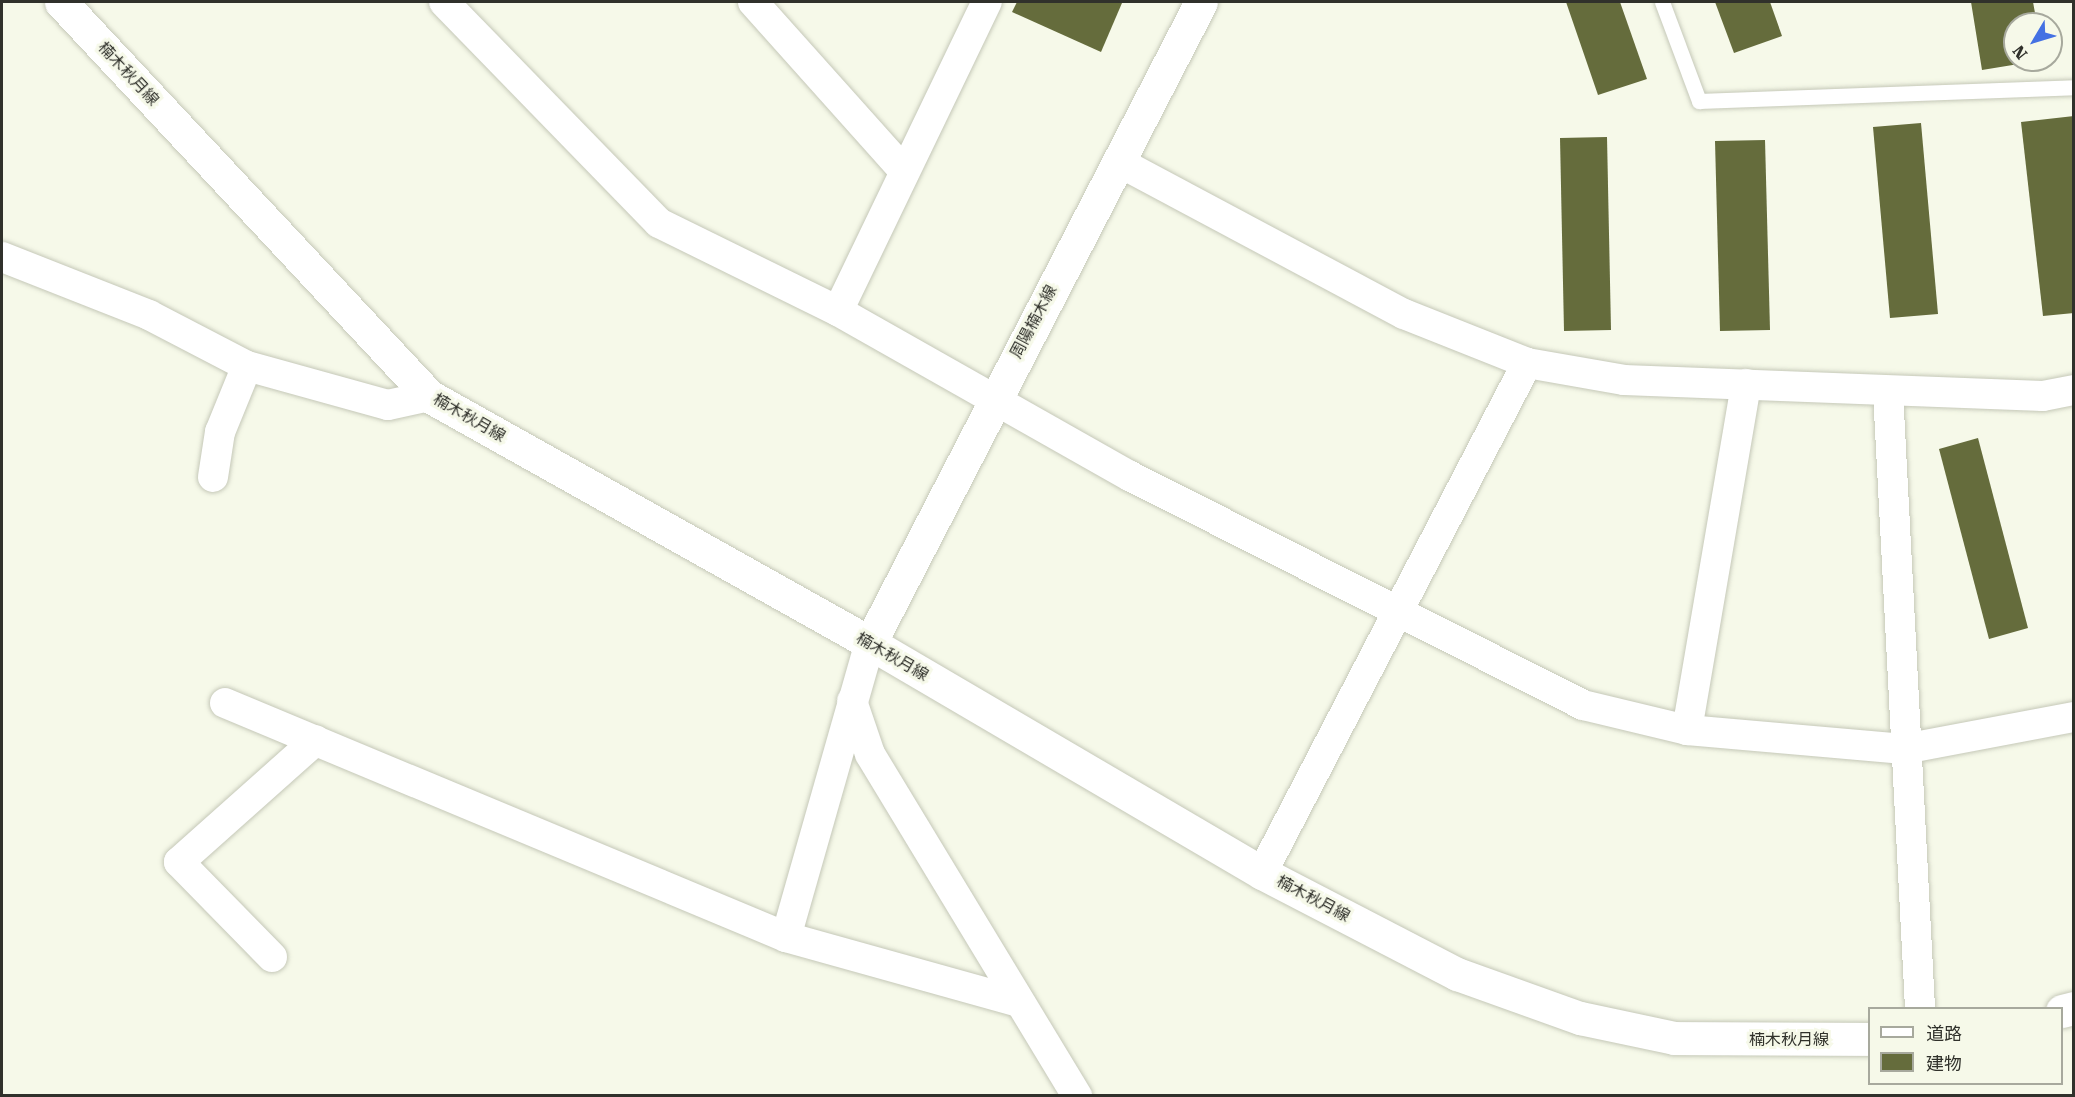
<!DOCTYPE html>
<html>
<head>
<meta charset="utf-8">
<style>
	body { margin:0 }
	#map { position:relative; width:2075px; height:1097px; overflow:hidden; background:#f6f9e9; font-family:"Roboto Serif","Noto Sans JP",serif }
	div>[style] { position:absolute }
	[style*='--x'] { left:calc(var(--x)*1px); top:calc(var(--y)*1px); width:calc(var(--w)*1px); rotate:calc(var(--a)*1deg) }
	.building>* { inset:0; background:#656c3c }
	.roads { filter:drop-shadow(0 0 2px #c5c8b8) drop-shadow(0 0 2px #c5c8b8) }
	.service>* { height:15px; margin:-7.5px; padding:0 7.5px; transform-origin:7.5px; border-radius:7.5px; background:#fff }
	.minor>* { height:30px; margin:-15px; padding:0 15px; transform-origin:15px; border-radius:15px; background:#fff }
	.tertiary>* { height:33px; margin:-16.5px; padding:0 16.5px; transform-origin:16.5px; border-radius:16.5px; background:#fff }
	span { translate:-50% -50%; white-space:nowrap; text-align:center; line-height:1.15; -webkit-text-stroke:6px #f6f9e9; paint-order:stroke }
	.street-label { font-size:16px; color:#30312b }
	.frame { position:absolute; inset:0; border:3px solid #30312b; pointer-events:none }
	.legend { position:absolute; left:1868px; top:1007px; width:195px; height:78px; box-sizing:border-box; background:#f6f9e9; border:2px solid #a7a99d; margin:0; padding:8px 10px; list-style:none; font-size:18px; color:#30312b }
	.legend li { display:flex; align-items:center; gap:12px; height:30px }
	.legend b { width:30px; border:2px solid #a7a99d }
	.north { position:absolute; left:2003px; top:12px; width:60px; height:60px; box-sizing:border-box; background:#f6f9e9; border:2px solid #a7a99d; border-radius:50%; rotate:232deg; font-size:16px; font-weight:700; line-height:24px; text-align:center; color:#30312b }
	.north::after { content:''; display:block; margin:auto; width:21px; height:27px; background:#4471e3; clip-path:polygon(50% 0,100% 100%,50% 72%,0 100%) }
</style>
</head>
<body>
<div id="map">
	<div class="building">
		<i style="clip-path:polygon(1017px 2px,1118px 2px,1122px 3px,1101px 52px,1012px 12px)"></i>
		<i style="clip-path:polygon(1566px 2px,1620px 2px,1647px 79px,1598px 95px)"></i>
		<i style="clip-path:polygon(1715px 2px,1770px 2px,1782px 36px,1734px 53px)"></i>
		<i style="clip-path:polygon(1971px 2px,2033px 2px,2037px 24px,2015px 24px,2015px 60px,2037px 61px,1982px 70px)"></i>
		<i style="clip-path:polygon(2074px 116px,2074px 313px,2043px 316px,2021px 122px)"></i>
		<i style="clip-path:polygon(1921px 123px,1938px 314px,1890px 318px,1873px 127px)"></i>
		<i style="clip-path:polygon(1607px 137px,1611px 330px,1564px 331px,1560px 138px)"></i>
		<i style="clip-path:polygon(1765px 140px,1770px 330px,1720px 331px,1715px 141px)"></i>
		<i style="clip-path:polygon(1978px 438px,2028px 628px,1989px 639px,1939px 449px)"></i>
	</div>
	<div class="roads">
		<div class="service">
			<i style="--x:1662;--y:2;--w:106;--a:69.5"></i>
			<i style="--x:1699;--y:101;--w:375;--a:-2.1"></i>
		</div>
		<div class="minor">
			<i style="--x:444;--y:2;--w:308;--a:45.8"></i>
			<i style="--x:659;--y:223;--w:199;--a:26.2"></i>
			<i style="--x:838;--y:311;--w:335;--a:29.5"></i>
			<i style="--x:1130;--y:476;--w:508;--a:26.82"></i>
			<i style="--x:1583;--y:705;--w:107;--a:13.5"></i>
			<i style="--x:1687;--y:730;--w:218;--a:5"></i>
			<i style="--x:1904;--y:749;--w:173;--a:-10.7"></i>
			<i style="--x:753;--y:2;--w:227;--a:48.2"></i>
			<i style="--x:1119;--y:162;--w:323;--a:28.1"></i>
			<i style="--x:1404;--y:314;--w:132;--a:21.7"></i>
			<i style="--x:1527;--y:363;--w:98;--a:9.9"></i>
			<i style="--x:1624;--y:380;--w:419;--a:2.2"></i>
			<i style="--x:2043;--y:396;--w:32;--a:-11"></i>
			<i style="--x:2;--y:257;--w:158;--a:21.5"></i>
			<i style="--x:149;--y:315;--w:110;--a:27.5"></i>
			<i style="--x:247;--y:366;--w:146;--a:15.5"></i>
			<i style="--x:388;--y:405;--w:42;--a:-12.4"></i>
			<i style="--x:838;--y:311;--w:343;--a:-64.3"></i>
			<i style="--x:1888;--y:391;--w:618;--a:87.03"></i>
			<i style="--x:213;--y:477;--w:46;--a:-81.2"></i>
			<i style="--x:220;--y:432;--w:71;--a:-67.8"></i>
			<i style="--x:852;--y:701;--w:56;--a:71.2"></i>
			<i style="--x:870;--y:754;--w:400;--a:58.8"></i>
			<i style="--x:225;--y:703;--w:608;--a:22.64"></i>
			<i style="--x:786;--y:937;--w:238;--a:15.6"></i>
			<i style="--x:1687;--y:730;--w:351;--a:-80.3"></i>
			<i style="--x:1262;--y:873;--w:575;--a:-62.54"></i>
			<i style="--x:786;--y:937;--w:306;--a:-74.1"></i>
			<i style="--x:272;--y:957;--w:133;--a:-134.4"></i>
			<i style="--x:179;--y:862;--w:183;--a:-41.7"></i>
		</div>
		<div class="tertiary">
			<i style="--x:61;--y:2;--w:539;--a:46.95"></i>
			<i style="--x:429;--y:396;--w:505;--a:29.25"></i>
			<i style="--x:870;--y:643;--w:454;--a:30.4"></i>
			<i style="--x:1262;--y:873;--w:220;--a:27.4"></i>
			<i style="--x:1457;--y:974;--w:131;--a:19.7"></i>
			<i style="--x:1580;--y:1018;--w:96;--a:12"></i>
			<i style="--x:1674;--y:1038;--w:196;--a:0.3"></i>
			<i style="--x:870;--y:643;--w:721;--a:-62.69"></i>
			<i style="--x:2062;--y:1011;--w:12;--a:-14"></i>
		</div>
	</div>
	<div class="street-label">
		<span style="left:128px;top:74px;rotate:47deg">楠木秋月線</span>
		<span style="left:1034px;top:322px;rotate:-62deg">周陽楠木線</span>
		<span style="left:469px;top:418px;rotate:30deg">楠木秋月線</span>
		<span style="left:892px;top:657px;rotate:30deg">楠木秋月線</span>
		<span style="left:1313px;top:899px;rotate:28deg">楠木秋月線</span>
		<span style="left:1789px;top:1040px">楠木秋月線</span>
	</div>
	<div class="frame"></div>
	<ul class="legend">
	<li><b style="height:8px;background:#fff"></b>道路</li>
	<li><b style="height:16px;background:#656c3c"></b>建物</li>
	</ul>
	<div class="north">N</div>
</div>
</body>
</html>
